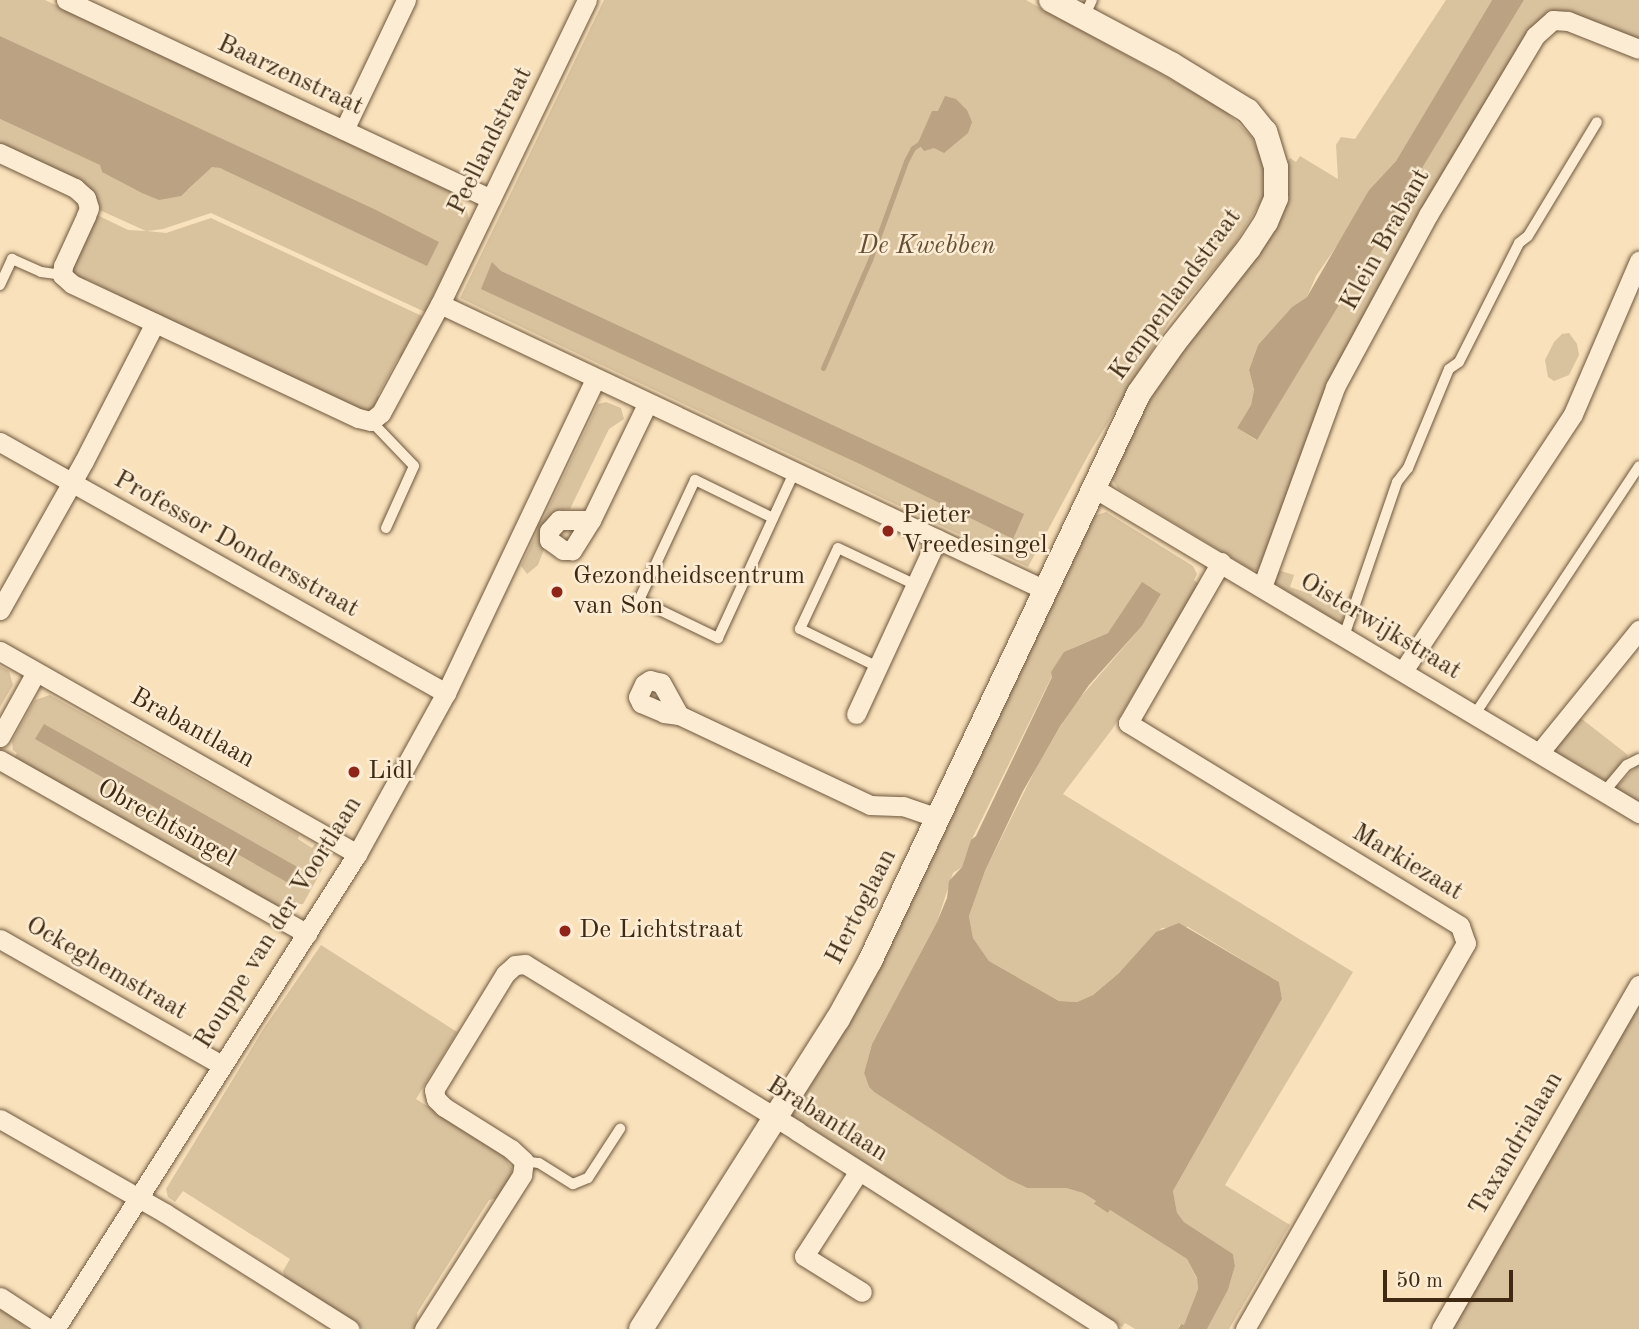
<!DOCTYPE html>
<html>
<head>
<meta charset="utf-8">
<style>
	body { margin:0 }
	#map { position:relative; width:1639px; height:1329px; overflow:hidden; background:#f9e1bb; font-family:"Old Standard TT",serif }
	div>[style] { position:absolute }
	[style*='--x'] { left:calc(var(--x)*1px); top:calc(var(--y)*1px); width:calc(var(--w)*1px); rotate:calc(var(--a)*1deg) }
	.green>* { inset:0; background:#d9c29e }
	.water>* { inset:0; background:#baa282 }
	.stream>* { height:5px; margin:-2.5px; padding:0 2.5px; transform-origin:2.5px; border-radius:2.5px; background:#baa282 }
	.roads { filter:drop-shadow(0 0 2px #6e573d) drop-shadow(0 0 2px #6e573d) }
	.service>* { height:10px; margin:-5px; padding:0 5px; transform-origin:5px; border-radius:5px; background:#fbecd3 }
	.minor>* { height:19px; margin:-9.5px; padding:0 9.5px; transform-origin:9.5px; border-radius:9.5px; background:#fbecd3 }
	.tertiary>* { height:24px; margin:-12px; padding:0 12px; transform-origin:12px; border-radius:12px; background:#fbecd3 }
	.dots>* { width:19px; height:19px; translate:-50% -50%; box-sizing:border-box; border:4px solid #fbecd3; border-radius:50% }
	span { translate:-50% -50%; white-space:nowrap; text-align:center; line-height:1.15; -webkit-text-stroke:5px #fbecd3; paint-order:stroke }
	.street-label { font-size:26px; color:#3f2913 }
	.park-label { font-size:26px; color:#664f36; font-style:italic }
	.poi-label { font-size:26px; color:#3f2913 }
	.left { translate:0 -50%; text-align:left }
	.scale { position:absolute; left:1383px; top:1270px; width:130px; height:32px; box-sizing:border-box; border:4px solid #3f2913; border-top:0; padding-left:9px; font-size:21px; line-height:24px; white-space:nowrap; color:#3f2913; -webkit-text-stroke:5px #fbecd3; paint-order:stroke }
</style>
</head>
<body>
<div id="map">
	<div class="green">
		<i style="clip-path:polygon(0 0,45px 0,455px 193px,454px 196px,466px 207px,469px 221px,425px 312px,211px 213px,163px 229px,147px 231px,166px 233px,211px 218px,422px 316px,403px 352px,406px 355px,398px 358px,378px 395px,379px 405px,367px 414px,303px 381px,287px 379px,282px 372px,192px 329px,184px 331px,130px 305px,125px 298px,86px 279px,78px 281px,70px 274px,95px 214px,128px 230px,146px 231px,93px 207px,0 147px,0 119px,101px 165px,102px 172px,188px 190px,212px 166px,220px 168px,438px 242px,0 36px)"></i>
		<i style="clip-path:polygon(604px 0,1026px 0,1221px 107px,1251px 136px,1266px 167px,1265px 195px,1233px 247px,1170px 321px,1091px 450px,1028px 567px,460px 298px)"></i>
		<i style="clip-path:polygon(1446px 0,1492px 0,1396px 161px,1369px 190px,1347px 231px,1316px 276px,1307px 297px,1292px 307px,1258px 345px,1249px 370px,1254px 391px,1251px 405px,1237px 428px,1256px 440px,1524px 0,1639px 0,1639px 42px,1549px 12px,1533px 26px,1322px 397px,1263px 564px,1257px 570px,1252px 570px,1118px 489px,1110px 476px,1146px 401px,1173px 361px,1290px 158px,1296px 162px,1300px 156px,1338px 179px,1336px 145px,1341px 137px,1355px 139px)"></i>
		<i style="clip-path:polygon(1569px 333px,1577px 344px,1579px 355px,1569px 375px,1554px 381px,1548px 377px,1545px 360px,1554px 342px,1562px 334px)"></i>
		<i style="clip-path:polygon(606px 402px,621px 408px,624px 419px,609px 429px,570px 509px,559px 510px,538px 565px,527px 574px,521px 566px,598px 404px)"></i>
		<i style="clip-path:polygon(1091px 512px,1097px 515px,1106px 512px,1193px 566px,1197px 574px,1194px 580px,1199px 584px,1113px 728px,1063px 794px,1353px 972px,1225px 1185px,1290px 1225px,1229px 1329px,1207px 1329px,1228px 1290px,1235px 1266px,1233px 1254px,1184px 1222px,1177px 1214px,1173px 1191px,1282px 999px,1279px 982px,1188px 927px,1162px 928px,1119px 973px,1093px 995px,1077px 1002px,1059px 1001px,989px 961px,973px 938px,969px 916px,985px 871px,1036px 768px,1072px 707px,1142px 626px,1161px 594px,1152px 588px,1108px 633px,1073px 648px,1051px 672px,1052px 676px,973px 837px,962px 867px,953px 873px,937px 922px,872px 1044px,864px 1073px,869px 1087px,874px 1092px,1008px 1179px,1027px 1188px,1066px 1188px,1083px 1193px,1096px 1201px,1095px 1205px,1108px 1213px,1110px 1210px,1187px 1259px,1197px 1279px,1198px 1289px,1184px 1326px,1180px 1324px,1178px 1329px,1135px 1329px,1125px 1323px,1122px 1327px,791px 1115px)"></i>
		<i style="clip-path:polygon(1281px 571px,1294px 575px,1290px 587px,1345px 606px,1351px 590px,1354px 591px,1343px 625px,1274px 583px,1276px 574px)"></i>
		<i style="clip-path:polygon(0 666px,9px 671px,13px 685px,0 707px)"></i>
		<i style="clip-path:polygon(50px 695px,299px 835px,298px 839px,312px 848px,315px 844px,319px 846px,323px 868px,303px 904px,286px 905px,282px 911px,13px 760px,17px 753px,13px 750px,12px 741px,35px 700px)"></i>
		<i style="clip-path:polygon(1578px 716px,1628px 755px,1606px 781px,1556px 752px,1554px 745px)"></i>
		<i style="clip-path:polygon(1639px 764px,1639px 802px,1615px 788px)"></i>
		<i style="clip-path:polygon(321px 945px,457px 1032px,416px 1099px,502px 1153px,512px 1169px,510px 1179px,498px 1198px,489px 1200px,417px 1313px,418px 1323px,415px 1329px,363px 1329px,285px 1280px,283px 1271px,290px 1259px,183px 1191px,175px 1202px,168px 1197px,166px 1189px,264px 1028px)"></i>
		<i style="clip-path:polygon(1639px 998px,1639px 1329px,1448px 1329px)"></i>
		<i style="clip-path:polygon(0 1306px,25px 1320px,22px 1324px,27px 1329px,0 1329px)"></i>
	</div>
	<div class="water">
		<i style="clip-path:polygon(1492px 0,1524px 0,1257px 440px,1237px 428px,1251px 405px,1254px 390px,1249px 370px,1258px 345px,1292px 307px,1307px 297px,1369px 190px,1396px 161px)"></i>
		<i style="clip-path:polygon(0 36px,374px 209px,439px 242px,427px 266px,220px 168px,212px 167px,181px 196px,159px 200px,142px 193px,102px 172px,100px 165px,0 119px)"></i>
		<i style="clip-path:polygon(945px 96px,956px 99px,967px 110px,972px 122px,968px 133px,944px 153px,934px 148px,924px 151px,918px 143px,932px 111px,938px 111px)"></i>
		<i style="clip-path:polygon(492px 262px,501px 271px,1024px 514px,1013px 539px,862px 465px,481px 289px)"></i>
		<i style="clip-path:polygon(1142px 582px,1161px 594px,1142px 626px,1089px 685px,1061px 725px,1023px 791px,985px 871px,969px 916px,973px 938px,989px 961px,1059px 1001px,1077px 1002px,1093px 995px,1119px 973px,1156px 932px,1179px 923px,1279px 982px,1282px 999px,1173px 1191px,1177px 1213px,1184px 1222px,1233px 1254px,1235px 1266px,1228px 1290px,1207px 1329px,1178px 1329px,1181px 1324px,1184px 1325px,1198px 1289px,1197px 1278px,1187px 1259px,1110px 1210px,1108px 1213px,1094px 1204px,1096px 1201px,1083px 1193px,1066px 1188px,1027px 1188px,1008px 1179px,874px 1092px,869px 1087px,864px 1073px,872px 1044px,937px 922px,947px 898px,949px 881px,962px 867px,971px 840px,976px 836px,1052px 677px,1051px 672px,1064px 652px,1108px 633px)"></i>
		<i style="clip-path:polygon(44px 724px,301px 869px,292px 885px,35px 739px)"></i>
	</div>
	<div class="stream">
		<i style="--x:823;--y:368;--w:118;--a:-66.5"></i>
		<i style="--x:870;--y:260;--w:105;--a:-70"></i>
		<i style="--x:906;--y:161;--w:15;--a:-62"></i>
		<i style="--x:913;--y:148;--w:14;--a:-34"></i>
	</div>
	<div class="roads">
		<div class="service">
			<i style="--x:1084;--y:17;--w:19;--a:-65"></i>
			<i style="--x:0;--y:285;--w:29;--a:-65"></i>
			<i style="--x:12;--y:259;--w:32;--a:24"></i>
			<i style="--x:41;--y:272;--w:21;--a:8"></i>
			<i style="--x:371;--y:421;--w:62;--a:46.3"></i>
			<i style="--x:414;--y:466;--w:68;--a:114.3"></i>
			<i style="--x:773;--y:518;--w:87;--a:-154"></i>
			<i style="--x:695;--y:480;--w:132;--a:115"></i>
			<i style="--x:639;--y:600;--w:88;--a:25.7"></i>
			<i style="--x:718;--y:638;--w:182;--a:-65.3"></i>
			<i style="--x:1344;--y:636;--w:163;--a:-71"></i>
			<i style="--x:1397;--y:482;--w:18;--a:-52"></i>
			<i style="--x:1408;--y:468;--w:107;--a:-67.5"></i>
			<i style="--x:1449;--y:369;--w:12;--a:-35"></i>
			<i style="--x:1459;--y:362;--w:133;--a:-63.2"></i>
			<i style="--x:1519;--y:243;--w:11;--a:-38"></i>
			<i style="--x:1528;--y:236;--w:133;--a:-58.8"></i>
			<i style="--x:878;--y:667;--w:87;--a:-154"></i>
			<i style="--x:800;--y:629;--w:89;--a:-64.9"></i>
			<i style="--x:838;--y:548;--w:86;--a:25.4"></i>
			<i style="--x:1475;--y:714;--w:297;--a:-56.5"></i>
			<i style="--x:1604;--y:792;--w:35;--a:-50"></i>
			<i style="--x:1627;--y:765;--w:13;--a:-27"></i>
			<i style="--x:524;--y:1161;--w:15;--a:8"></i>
			<i style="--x:539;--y:1163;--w:40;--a:32"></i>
			<i style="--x:573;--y:1184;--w:16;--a:-22"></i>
			<i style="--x:588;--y:1178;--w:59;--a:-56.9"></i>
		</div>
		<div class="minor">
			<i style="--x:66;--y:0;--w:469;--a:25.1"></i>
			<i style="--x:344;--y:130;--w:144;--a:-64.5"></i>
			<i style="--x:0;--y:153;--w:83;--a:25"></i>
			<i style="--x:75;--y:188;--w:15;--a:42"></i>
			<i style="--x:86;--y:198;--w:10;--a:73"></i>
			<i style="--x:89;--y:208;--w:9;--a:111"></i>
			<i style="--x:86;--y:216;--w:55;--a:114.7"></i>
			<i style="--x:63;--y:266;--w:9;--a:96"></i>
			<i style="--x:62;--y:275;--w:13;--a:42"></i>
			<i style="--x:72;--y:284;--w:316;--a:25.1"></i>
			<i style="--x:358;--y:418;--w:13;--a:13"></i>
			<i style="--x:371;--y:421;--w:13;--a:-39"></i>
			<i style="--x:381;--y:413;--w:124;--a:-61.6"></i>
			<i style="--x:440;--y:304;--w:669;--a:25.3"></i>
			<i style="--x:440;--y:304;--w:338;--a:-64.2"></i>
			<i style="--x:0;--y:442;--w:512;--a:29.37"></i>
			<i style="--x:1094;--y:488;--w:635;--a:30.81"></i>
			<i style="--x:591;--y:520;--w:36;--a:122"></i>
			<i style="--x:572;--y:550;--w:9;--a:180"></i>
			<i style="--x:563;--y:550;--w:17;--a:-144"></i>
			<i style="--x:549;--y:540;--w:9;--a:-90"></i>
			<i style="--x:549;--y:531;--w:15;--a:-48"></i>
			<i style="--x:559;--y:520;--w:32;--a:0"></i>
			<i style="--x:591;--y:520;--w:129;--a:-64.2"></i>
			<i style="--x:1221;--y:562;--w:186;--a:120"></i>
			<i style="--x:1128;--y:723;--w:389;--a:31.4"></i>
			<i style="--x:1460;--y:926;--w:18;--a:71"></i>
			<i style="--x:1466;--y:943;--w:445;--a:119.8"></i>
			<i style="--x:1262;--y:587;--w:213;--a:-69.9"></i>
			<i style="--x:1335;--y:387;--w:196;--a:-61.6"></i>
			<i style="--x:1428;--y:215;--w:209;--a:-59.1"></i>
			<i style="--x:1535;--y:36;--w:24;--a:-42"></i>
			<i style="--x:1553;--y:20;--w:15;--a:4"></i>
			<i style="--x:1568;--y:21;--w:76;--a:21.5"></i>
			<i style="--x:0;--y:610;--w:171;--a:-60.6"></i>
			<i style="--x:84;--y:461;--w:155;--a:-62.8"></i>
			<i style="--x:0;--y:651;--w:411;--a:29.6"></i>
			<i style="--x:1403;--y:671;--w:308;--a:-56.5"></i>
			<i style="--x:1573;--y:414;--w:167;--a:-66.7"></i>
			<i style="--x:856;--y:714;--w:193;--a:-65.2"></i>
			<i style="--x:679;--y:715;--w:37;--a:-119"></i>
			<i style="--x:661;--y:683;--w:11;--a:-165"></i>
			<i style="--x:650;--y:680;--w:7;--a:146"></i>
			<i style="--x:644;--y:684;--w:14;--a:115"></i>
			<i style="--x:638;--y:697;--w:7;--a:63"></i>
			<i style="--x:641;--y:703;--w:25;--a:23"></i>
			<i style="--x:664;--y:713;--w:15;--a:8"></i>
			<i style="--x:679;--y:715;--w:211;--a:25.2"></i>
			<i style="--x:870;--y:805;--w:33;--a:2"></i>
			<i style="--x:903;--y:806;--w:37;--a:19"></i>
			<i style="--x:0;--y:737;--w:74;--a:-61"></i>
			<i style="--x:1539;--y:753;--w:159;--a:-50.9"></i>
			<i style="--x:0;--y:760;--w:353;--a:29.5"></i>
			<i style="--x:0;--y:939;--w:255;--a:29.6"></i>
			<i style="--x:0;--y:1119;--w:190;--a:29.7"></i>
			<i style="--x:165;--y:1213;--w:218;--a:32.2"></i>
			<i style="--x:859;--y:1171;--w:101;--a:122.9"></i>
			<i style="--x:804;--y:1256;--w:68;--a:31.8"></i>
			<i style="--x:0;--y:1297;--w:59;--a:33.1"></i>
			<i style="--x:55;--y:1329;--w:563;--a:-57.55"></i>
			<i style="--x:357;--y:854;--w:184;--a:-61.1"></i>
			<i style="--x:446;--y:693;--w:348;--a:-64.6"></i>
			<i style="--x:424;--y:1329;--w:183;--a:-57.5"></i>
			<i style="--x:522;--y:1175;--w:14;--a:-82"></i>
			<i style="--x:524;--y:1161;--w:18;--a:-137"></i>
			<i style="--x:511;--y:1149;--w:79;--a:-147.9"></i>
			<i style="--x:444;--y:1107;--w:11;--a:-135"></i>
			<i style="--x:436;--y:1099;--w:9;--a:-103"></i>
			<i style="--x:434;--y:1090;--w:136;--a:-58.5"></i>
			<i style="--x:505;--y:974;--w:13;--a:-42"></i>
			<i style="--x:515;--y:965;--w:10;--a:-6"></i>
			<i style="--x:525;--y:964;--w:319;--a:31.5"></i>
			<i style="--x:797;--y:1131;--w:369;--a:32.5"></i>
			<i style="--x:1441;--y:1329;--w:397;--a:-60.1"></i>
		</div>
		<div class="tertiary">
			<i style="--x:641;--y:1329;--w:367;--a:-57.6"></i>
			<i style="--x:838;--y:1019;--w:66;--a:-61.1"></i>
			<i style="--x:870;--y:961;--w:628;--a:-64.66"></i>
			<i style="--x:1139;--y:393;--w:61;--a:-55"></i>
			<i style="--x:1174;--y:343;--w:121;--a:-51.7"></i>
			<i style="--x:1249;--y:248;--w:31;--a:-57"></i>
			<i style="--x:1266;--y:222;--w:26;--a:-67"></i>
			<i style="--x:1276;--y:198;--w:31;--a:-90"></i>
			<i style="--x:1276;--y:167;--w:37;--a:-107"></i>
			<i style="--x:1265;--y:132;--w:27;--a:-129"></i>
			<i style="--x:1248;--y:111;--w:90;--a:-148.6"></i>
			<i style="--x:1171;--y:64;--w:136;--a:-151.9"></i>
		</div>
	</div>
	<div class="dots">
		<i style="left:888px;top:531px;background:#8f2418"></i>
		<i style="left:557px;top:592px;background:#8f2418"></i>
		<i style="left:354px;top:772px;background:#8f2418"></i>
		<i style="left:565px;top:931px;background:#8f2418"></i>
	</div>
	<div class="street-label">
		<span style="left:290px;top:76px;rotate:25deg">Baarzenstraat</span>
		<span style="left:491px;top:141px;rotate:-64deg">Peellandstraat</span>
		<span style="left:1386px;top:240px;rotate:-61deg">Klein Brabant</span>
		<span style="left:1176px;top:295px;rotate:-54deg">Kempenlandstraat</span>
		<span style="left:236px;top:545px;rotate:29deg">Professor Dondersstraat</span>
		<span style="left:1380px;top:627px;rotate:31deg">Oisterwijkstraat</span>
		<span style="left:192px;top:729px;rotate:29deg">Brabantlaan</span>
		<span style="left:166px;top:824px;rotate:29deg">Obrechtsingel</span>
		<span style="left:1407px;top:863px;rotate:31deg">Markiezaat</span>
		<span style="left:862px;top:907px;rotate:-63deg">Hertoglaan</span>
		<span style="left:279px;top:923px;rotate:-58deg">Rouppe van der Voortlaan</span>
		<span style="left:106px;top:969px;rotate:30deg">Ockeghemstraat</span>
		<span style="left:827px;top:1120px;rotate:32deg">Brabantlaan</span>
		<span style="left:1517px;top:1144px;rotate:-60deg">Taxandrialaan</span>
	</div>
	<div class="park-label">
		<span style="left:927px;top:247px">De Kwebben</span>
	</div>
	<div class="poi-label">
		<span class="left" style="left:902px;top:531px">Pieter<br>Vreedesingel</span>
		<span class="left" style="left:573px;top:592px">Gezondheidscentrum<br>van Son</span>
		<span class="left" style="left:368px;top:772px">Lidl</span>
		<span class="left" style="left:579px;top:931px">De Lichtstraat</span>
	</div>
	<div class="scale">50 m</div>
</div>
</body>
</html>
